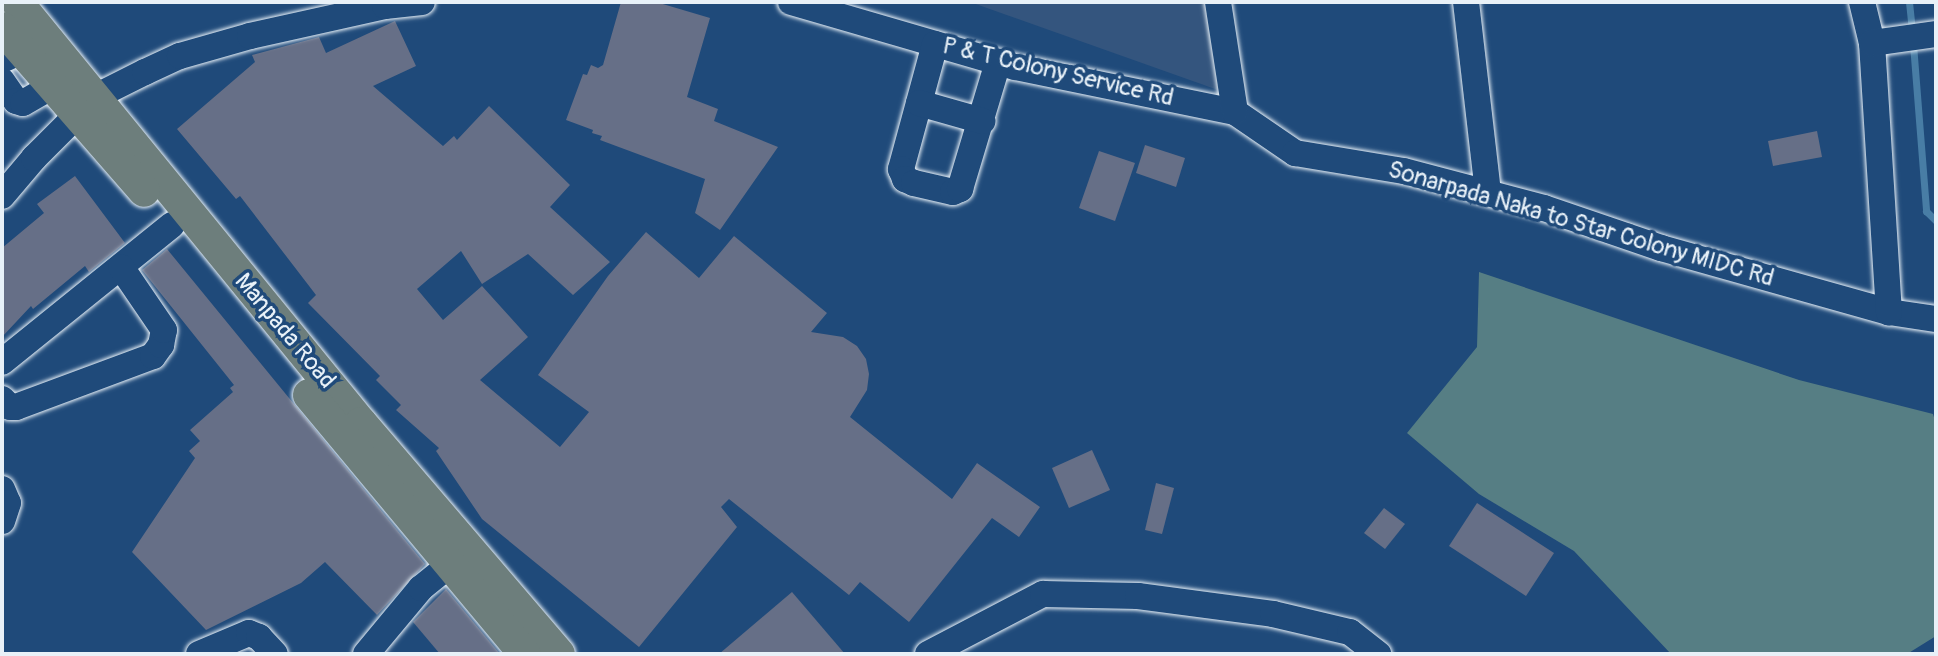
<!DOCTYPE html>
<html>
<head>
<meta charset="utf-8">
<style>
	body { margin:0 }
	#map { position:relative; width:1938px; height:656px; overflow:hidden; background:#1f4a7a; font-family:Pangolin,sans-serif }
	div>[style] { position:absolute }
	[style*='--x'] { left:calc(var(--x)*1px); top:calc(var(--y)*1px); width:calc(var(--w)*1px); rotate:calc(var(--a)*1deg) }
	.built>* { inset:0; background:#34557e }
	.green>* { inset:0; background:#567e84 }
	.stream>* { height:7px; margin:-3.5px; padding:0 3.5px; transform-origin:3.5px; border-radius:3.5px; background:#487da5 }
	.building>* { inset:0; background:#666f87 }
	.roads { filter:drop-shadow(0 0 2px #e8f1f8) drop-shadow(0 0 2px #e8f1f8) }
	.minor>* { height:26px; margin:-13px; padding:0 13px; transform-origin:13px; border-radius:13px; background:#1f4a7a }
	.major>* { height:32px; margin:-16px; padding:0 16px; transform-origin:16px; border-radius:16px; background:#6d7e7c }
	span { translate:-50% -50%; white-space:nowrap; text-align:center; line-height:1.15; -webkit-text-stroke:7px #1f4a7a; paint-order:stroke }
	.street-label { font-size:24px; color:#e8f1f8 }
	.frame { position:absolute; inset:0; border:4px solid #e8f1f8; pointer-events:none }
</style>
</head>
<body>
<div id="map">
	<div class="built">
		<i style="clip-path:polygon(970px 2px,1205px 2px,1218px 90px)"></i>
	</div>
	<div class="green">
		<i style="clip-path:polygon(1479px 272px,1799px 380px,1933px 414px,1936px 424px,1936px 636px,1907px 654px,1671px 654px,1574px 551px,1479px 494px,1407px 433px,1477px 347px)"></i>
	</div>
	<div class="stream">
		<i style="--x:1909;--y:2;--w:30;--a:84"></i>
		<i style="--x:1913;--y:44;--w:168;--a:85.5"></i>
		<i style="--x:1926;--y:211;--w:14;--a:45"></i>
	</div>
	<div class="building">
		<i style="clip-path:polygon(621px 2px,656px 2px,710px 18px,687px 97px,718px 109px,714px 121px,778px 147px,720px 230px,695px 213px,705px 179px,600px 140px,602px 136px,592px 133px,593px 130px,566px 120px,583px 74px,587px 75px,591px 65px,598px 68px,603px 65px)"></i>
		<i style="clip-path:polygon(395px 21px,416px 66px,373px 86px,443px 146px,454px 136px,457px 140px,489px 106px,570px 185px,550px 207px,610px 262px,573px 295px,528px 254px,482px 284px,461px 251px,417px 289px,443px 320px,482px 286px,528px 337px,480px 380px,560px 447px,589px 412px,538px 375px,608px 276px,646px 232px,699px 278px,734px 236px,827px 313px,811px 332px,843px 337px,857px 346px,866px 359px,869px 374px,867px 390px,850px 417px,952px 499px,977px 463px,1040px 507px,1019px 537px,992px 518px,909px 622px,860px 582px,849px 595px,729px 499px,721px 507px,737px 527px,639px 647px,482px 519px,436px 451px,439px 448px,396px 410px,401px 405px,376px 380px,380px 376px,308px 303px,316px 295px,240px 196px,236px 199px,177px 129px,255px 62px,252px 55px,319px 37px,326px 53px)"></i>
		<i style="clip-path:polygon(1817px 131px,1822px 157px,1773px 166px,1768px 141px)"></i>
		<i style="clip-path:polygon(1145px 145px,1185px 158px,1176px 187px,1136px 173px)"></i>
		<i style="clip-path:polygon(1099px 151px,1135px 163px,1115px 221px,1079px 208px)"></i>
		<i style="clip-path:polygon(75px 176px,125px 243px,89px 272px,85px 266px,33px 309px,31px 306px,2px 337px,2px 248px,44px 213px,37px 204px)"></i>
		<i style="clip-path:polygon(167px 249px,425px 564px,377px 615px,325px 562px,301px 583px,206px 630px,132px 552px,195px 458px,189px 451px,200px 441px,190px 430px,233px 392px,230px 388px,234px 385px,142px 270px)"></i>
		<i style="clip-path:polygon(1092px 450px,1110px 490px,1069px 508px,1052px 468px)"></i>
		<i style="clip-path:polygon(1156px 483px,1174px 488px,1162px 534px,1145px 530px)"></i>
		<i style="clip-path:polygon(1477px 503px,1554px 553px,1526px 596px,1449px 546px)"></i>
		<i style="clip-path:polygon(1384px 508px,1405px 524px,1385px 549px,1364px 533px)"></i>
		<i style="clip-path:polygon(446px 589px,500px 654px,440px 654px,413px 622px)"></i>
		<i style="clip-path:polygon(792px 592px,845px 654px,719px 654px)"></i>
	</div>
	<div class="roads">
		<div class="minor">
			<i style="--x:791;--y:2;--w:233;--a:16.2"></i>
			<i style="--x:1015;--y:67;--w:225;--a:11.6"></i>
			<i style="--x:1235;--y:112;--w:73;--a:34.3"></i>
			<i style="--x:1295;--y:153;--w:110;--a:9.4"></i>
			<i style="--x:1404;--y:171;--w:145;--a:14.8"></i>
			<i style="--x:1544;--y:208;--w:124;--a:18.9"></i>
			<i style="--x:1661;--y:248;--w:237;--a:15.7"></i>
			<i style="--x:1889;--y:312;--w:48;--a:8.5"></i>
			<i style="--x:1218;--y:2;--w:111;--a:81.2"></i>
			<i style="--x:1466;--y:2;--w:192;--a:83.4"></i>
			<i style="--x:1862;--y:2;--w:42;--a:76.3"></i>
			<i style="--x:1872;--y:43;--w:270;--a:86.4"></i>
			<i style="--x:1872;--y:43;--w:65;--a:-8"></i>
			<i style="--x:935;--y:44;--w:130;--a:105.2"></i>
			<i style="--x:901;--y:169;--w:11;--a:68"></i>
			<i style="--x:905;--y:179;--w:10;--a:24"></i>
			<i style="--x:914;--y:183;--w:40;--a:13"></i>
			<i style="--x:953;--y:192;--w:8;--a:-23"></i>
			<i style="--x:960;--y:189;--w:133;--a:-73.3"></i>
			<i style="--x:2;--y:60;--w:21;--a:-25"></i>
			<i style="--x:2;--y:81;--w:24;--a:55"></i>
			<i style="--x:16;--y:101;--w:7;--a:16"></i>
			<i style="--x:23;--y:103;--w:52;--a:-30"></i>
			<i style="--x:919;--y:103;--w:66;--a:15.9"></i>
			<i style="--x:2;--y:196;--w:50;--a:-49.9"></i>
			<i style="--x:34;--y:158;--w:86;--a:-45"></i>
			<i style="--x:95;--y:97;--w:56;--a:-26.6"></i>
			<i style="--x:145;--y:72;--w:38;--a:-25"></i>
			<i style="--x:180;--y:56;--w:73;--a:-15.9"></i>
			<i style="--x:250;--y:36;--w:138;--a:-12.5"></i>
			<i style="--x:385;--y:6;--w:37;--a:-6"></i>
			<i style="--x:2;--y:362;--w:218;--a:-38.9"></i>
			<i style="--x:2;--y:399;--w:11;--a:45"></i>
			<i style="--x:10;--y:407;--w:6;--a:0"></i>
			<i style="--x:16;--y:407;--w:146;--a:-20.4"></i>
			<i style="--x:153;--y:356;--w:14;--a:-54"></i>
			<i style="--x:161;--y:345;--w:15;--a:-79"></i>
			<i style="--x:164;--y:330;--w:76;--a:-124.3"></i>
			<i style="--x:2;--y:489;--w:15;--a:67"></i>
			<i style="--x:8;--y:503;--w:19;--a:108"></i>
			<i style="--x:199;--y:654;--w:54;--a:-22.8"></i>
			<i style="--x:249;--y:633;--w:11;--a:22"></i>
			<i style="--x:259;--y:637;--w:23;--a:47"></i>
			<i style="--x:366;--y:654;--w:86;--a:-50.2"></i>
			<i style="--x:421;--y:588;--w:54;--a:-39"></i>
			<i style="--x:928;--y:654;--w:130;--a:-27.6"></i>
			<i style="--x:1043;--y:594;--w:95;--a:1.2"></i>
			<i style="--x:1138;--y:596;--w:136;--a:7.6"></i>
			<i style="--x:1273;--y:614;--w:79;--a:13.2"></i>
			<i style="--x:1350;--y:632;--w:36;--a:38"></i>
		</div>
		<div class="major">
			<i style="--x:17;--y:2;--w:544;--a:50.75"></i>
			<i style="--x:361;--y:423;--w:304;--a:49.4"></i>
			<i style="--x:2;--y:28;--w:216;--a:48.9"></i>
			<i style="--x:309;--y:395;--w:337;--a:50.2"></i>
		</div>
	</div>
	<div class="street-label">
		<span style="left:1058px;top:72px;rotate:13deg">P &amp; T Colony Service Rd</span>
		<span style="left:1581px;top:224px;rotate:16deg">Sonarpada Naka to Star Colony MIDC Rd</span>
		<span style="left:285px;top:331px;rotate:50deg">Manpada Road</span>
	</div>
	<div class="frame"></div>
</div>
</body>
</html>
